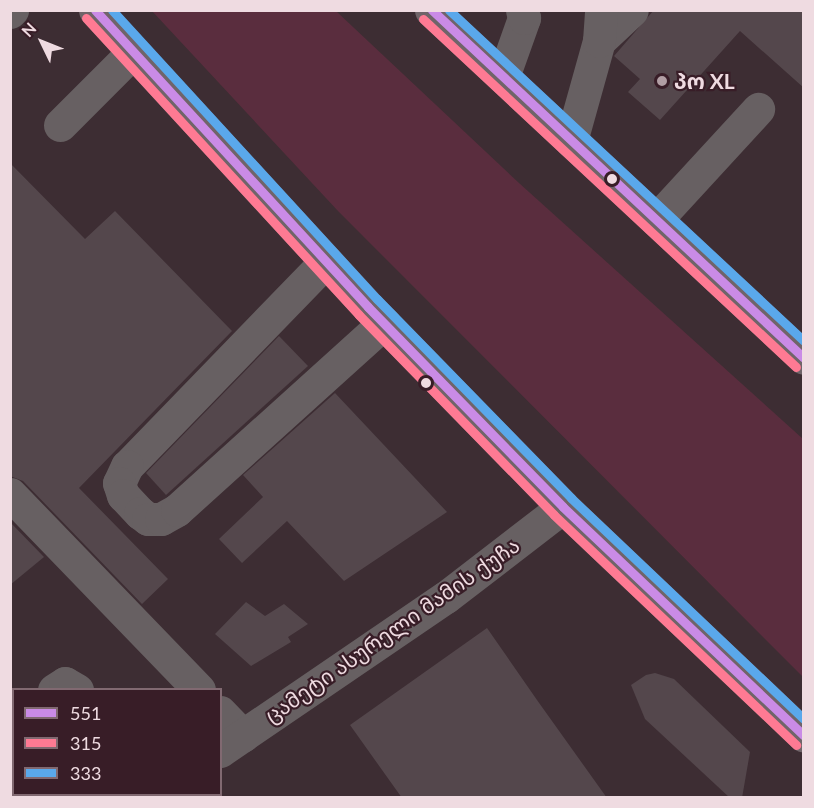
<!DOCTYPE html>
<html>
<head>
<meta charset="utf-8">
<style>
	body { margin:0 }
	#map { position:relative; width:814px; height:808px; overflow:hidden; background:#3d2d33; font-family:Lato,"Noto Sans Georgian",sans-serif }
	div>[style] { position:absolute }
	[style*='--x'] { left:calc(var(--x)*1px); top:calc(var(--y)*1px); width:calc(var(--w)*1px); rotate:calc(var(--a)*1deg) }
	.green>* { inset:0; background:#5a2d3e }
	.building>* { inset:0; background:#54474c }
	.minor>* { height:33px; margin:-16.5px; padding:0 16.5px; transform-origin:16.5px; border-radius:16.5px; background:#676062 }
	.highway>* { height:33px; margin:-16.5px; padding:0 16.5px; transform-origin:16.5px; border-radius:16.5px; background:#706469 }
	.bus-1>* { height:9px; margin:-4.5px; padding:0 4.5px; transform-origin:4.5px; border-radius:4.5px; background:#ca8be6 }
	.bus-2>* { height:9px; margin:-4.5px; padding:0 4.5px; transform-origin:4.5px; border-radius:4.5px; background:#fe7a93 }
	.bus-3>* { height:9px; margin:-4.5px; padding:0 4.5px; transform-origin:4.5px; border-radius:4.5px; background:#5aa8eb }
	.dots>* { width:16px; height:16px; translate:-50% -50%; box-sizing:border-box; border:3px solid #381d27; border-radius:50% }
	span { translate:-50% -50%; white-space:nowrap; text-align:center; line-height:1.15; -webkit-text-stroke:4.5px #381d27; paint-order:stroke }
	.poi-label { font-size:21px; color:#efdbe1; font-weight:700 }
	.left { translate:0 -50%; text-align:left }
	.street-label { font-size:21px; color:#efdbe1 }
	.frame { position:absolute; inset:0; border:12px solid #efdbe1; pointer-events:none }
	.legend { position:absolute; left:12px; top:688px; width:210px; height:108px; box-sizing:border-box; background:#381d27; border:2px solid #816971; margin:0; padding:8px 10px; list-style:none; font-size:18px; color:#efdbe1 }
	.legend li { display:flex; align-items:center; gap:12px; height:30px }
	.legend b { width:30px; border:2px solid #816971 }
	.north { position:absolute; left:12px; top:12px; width:60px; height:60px; -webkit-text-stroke:4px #381d27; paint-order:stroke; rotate:313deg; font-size:16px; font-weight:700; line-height:24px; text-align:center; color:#efdbe1 }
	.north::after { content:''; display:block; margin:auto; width:21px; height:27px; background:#efdbe1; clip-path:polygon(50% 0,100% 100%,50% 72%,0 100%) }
</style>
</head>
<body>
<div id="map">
	<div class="green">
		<i style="clip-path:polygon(152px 11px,336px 11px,519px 183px,803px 439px,803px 677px,338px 211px)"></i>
	</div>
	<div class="building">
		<i style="clip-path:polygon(654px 10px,804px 10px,804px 88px,740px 31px,660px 120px,628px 92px,640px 79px,614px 56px)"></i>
		<i style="clip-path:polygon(10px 163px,85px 239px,115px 211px,232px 331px,79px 488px,168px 579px,142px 604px,23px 481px,10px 476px)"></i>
		<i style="clip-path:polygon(279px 336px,308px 366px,166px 495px,146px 473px)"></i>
		<i style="clip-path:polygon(335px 393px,447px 512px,344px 581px,287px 521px,242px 563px,219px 539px,263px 497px,243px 475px)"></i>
		<i style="clip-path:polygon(10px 522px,44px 557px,10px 585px)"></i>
		<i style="clip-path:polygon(246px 602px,265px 616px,284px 604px,308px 624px,288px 637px,291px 642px,251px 666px,215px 634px)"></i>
		<i style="clip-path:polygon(487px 628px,537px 700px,607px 798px,402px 798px,350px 725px)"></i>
		<i style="clip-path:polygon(655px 673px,674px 679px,750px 752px,742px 798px,730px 798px,645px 719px,631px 685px,646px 675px)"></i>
	</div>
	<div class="minor">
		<i style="--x:10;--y:12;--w:3;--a:-45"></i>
		<i style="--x:599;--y:41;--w:45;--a:-43.2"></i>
		<i style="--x:503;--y:77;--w:63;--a:-70.4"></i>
		<i style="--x:524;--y:18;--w:8;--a:-104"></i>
		<i style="--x:60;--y:125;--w:103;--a:-45"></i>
		<i style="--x:571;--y:141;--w:104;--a:-74.4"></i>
		<i style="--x:599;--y:41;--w:31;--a:-86"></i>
		<i style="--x:656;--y:220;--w:151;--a:-47.4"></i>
		<i style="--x:326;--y:261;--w:286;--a:134.1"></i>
		<i style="--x:127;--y:466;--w:19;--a:115"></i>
		<i style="--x:119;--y:483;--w:13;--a:72"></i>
		<i style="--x:123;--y:495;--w:25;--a:47"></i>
		<i style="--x:140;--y:513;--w:10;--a:37"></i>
		<i style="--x:148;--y:519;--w:13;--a:0"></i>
		<i style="--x:161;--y:519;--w:18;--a:-29"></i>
		<i style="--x:177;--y:510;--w:279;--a:-42.1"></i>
		<i style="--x:10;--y:494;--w:272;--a:46"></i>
		<i style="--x:54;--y:690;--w:13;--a:-32"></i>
		<i style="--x:65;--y:683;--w:14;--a:30"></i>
		<i style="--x:220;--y:712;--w:33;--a:46"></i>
		<i style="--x:10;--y:718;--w:4;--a:-27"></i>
		<i style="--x:220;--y:751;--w:273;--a:-34.3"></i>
		<i style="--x:446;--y:597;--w:148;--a:-37.6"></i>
		<i style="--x:190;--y:794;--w:4;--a:63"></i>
		<i style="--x:151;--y:798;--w:6;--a:-45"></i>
	</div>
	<div class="highway">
		<i style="--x:95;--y:10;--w:403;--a:47.4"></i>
		<i style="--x:368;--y:307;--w:279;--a:45.7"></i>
		<i style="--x:563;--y:507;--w:332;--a:43.5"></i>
		<i style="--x:431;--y:10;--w:510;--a:43.01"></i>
	</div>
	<div class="bus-1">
		<i style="--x:95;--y:10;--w:403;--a:47.4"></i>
		<i style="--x:368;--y:307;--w:279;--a:45.7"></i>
		<i style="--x:563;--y:507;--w:332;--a:43.5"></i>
		<i style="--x:432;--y:10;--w:509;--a:43.09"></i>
	</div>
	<div class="bus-2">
		<i style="--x:86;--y:18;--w:403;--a:47.4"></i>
		<i style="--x:359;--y:315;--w:279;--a:45.7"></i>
		<i style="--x:554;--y:515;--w:334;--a:43.5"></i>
		<i style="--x:423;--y:19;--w:510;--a:43.01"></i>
	</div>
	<div class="bus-3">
		<i style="--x:112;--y:10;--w:392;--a:47.5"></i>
		<i style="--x:377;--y:299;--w:278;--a:45.7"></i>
		<i style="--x:571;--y:498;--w:321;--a:43.5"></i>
		<i style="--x:449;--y:10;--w:485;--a:43"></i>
	</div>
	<div class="dots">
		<i style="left:662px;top:81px;background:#b19ea4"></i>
		<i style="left:612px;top:179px;background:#efdbe1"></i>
		<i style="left:426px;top:383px;background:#efdbe1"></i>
	</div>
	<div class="poi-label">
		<span class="left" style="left:674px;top:81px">პო XL</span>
	</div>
	<div class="street-label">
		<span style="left:392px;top:630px;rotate:-35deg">ცამეტი ასურელი მამის ქუჩა</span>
	</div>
	<div class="frame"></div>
	<ul class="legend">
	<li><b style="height:8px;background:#ca8be6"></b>551</li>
	<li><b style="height:8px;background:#fe7a93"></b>315</li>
	<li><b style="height:8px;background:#5aa8eb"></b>333</li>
	</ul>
	<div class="north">N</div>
</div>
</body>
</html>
